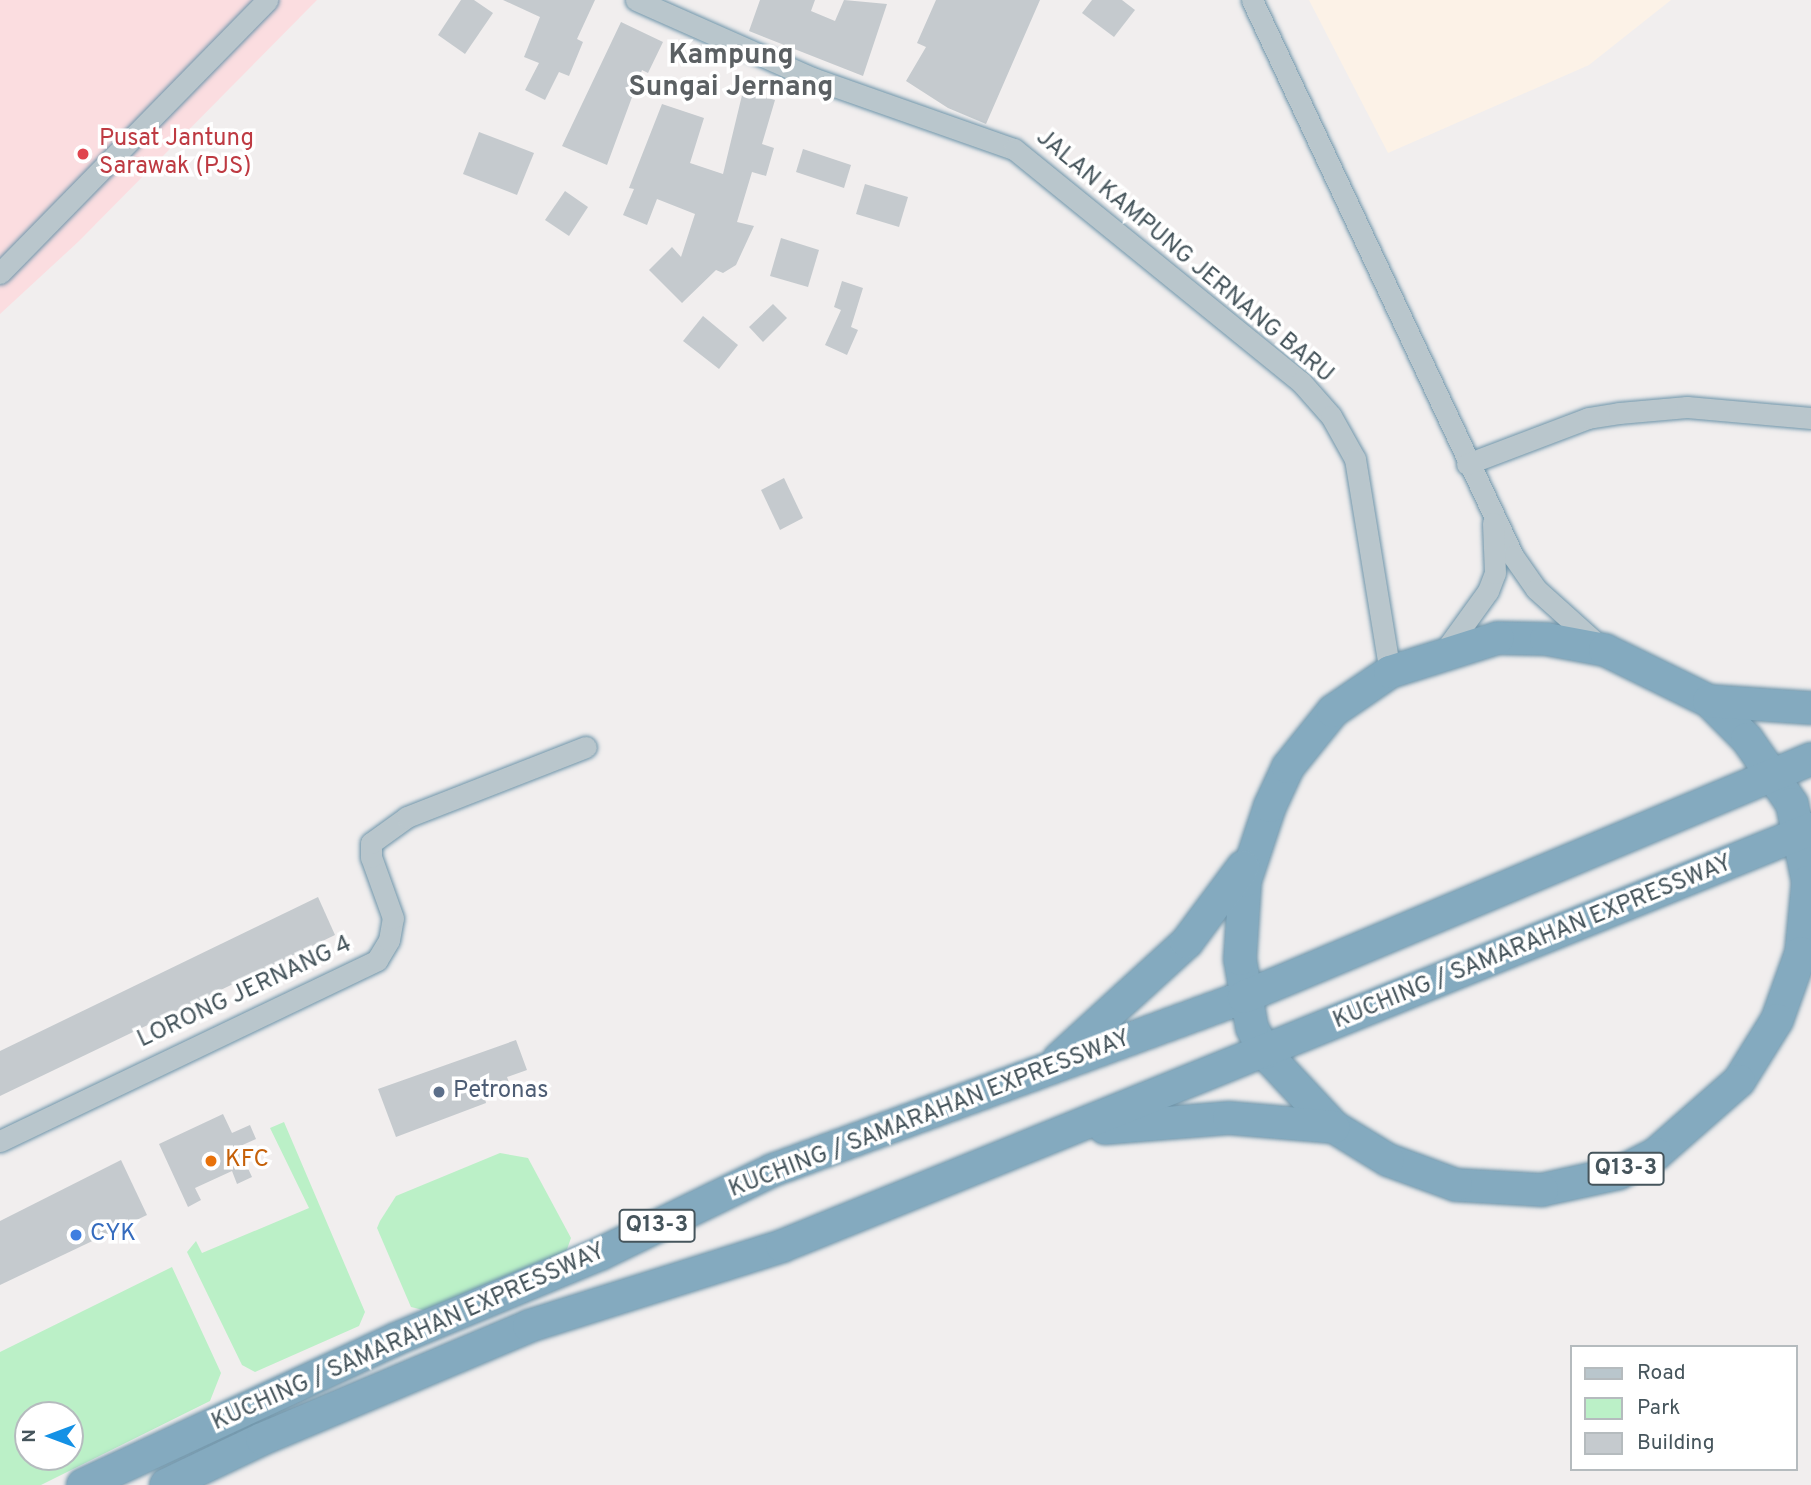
<!DOCTYPE html>
<html>
<head>
<meta charset="utf-8">
<style>
	body { margin:0 }
	#map { position:relative; width:1811px; height:1485px; overflow:hidden; background:#f1eeee; font-family:Overpass,sans-serif }
	div>[style] { position:absolute }
	[style*='--x'] { left:calc(var(--x)*1px); top:calc(var(--y)*1px); width:calc(var(--w)*1px); rotate:calc(var(--a)*1deg) }
	.commercial>* { inset:0; background:#fcf2e7 }
	.medical>* { inset:0; background:#fbdde0 }
	.green>* { inset:0; background:#bbf0c7 }
	.building>* { inset:0; background:#c5cace }
	.roads { filter:drop-shadow(0 0 2px #6f95aa) drop-shadow(0 0 2px #6f95aa) }
	.minor>* { height:21px; margin:-10.5px; padding:0 10.5px; transform-origin:10.5px; border-radius:10.5px; background:#b9c6cc }
	.highway>* { height:32px; margin:-16px; padding:0 16px; transform-origin:16px; border-radius:16px; background:#84aabf }
	.dots>* { width:19px; height:19px; translate:-50% -50%; box-sizing:border-box; border:4px solid #fff; border-radius:50% }
	span { translate:-50% -50%; white-space:nowrap; text-align:center; line-height:1.15; -webkit-text-stroke:7px #fff; paint-order:stroke }
	.shield-label span { padding:2px 5px; background:#fff; border:2px solid; border-radius:5px; -webkit-text-stroke-width:0 }
	.shield-label { font-size:23px; color:#46555c; font-weight:700 }
	.health-label { font-size:24px; color:#be3a42 }
	.left { translate:0 -50%; text-align:left }
	.street-label { font-size:24px; color:#46555c }
	.service-label { font-size:24px; color:#4e5e75 }
	.food-label { font-size:24px; color:#c56008 }
	.shop-label { font-size:24px; color:#366cbe }
	.quarter-label { font-size:28px; color:#5b6063; font-weight:700 }
	.legend { position:absolute; left:1570px; top:1345px; width:228px; height:126px; box-sizing:border-box; background:#fff; border:2px solid #b5bbbe; margin:0; padding:9px 12px; list-style:none; font-size:21px; color:#46555c }
	.legend li { display:flex; align-items:center; gap:14px; height:35px }
	.legend b { width:35px; border:2px solid #b5bbbe }
	.north { position:absolute; left:14px; top:1401px; width:70px; height:70px; box-sizing:border-box; background:#fff; border:2px solid #b5bbbe; border-radius:50%; rotate:270deg; font-size:19px; font-weight:700; line-height:28px; text-align:center; color:#46555c }
	.north::after { content:''; display:block; margin:auto; width:24px; height:32px; background:#1491e5; clip-path:polygon(50% 0,100% 100%,50% 72%,0 100%) }
</style>
</head>
<body>
<div id="map">
	<div class="commercial">
		<i style="clip-path:polygon(1309px 0,1671px 0,1589px 65px,1388px 153px)"></i>
	</div>
	<div class="medical">
		<i style="clip-path:polygon(0 0,317px 0,78px 242px,0 314px)"></i>
	</div>
	<div class="green">
		<i style="clip-path:polygon(284px 1122px,365px 1312px,359px 1326px,255px 1372px,242px 1365px,187px 1252px,196px 1241px,202px 1253px,309px 1208px,270px 1128px)"></i>
		<i style="clip-path:polygon(500px 1153px,528px 1158px,571px 1238px,566px 1252px,431px 1312px,411px 1307px,377px 1228px,380px 1221px,396px 1196px)"></i>
		<i style="clip-path:polygon(evenodd,172px 1267px,221px 1373px,210px 1401px,41px 1485px,0 1485px,0 1352px,172px 1267px,70px 1415px,70px 1457px,28px 1457px,28px 1415px,70px 1415px)"></i>
	</div>
	<div class="building">
		<i style="clip-path:polygon(461px 0,474px 0,493px 13px,465px 54px,438px 35px)"></i>
		<i style="clip-path:polygon(503px 0,595px 0,577px 39px,583px 42px,569px 76px,559px 72px,545px 100px,525px 90px,539px 63px,524px 57px,540px 17px)"></i>
		<i style="clip-path:polygon(760px 0,815px 0,811px 11px,835px 21px,844px 0,887px 4px,863px 76px,749px 31px)"></i>
		<i style="clip-path:polygon(936px 0,1040px 0,986px 124px,948px 108px,906px 81px,926px 47px,917px 43px)"></i>
		<i style="clip-path:polygon(1092px 0,1122px 0,1135px 10px,1114px 37px,1082px 13px)"></i>
		<i style="clip-path:polygon(621px 22px,663px 42px,648px 73px,642px 70px,607px 165px,562px 146px)"></i>
		<i style="clip-path:polygon(743px 91px,775px 100px,762px 144px,774px 148px,766px 176px,752px 172px,737px 222px,754px 226px,736px 265px,723px 273px,716px 270px,682px 303px,649px 270px,672px 247px,681px 257px,695px 214px,657px 199px,647px 225px,623px 215px,634px 189px,629px 188px,662px 104px,704px 118px,690px 163px,723px 174px)"></i>
		<i style="clip-path:polygon(479px 132px,534px 153px,517px 195px,463px 174px)"></i>
		<i style="clip-path:polygon(803px 149px,851px 165px,844px 188px,796px 172px)"></i>
		<i style="clip-path:polygon(865px 184px,908px 197px,899px 227px,856px 214px)"></i>
		<i style="clip-path:polygon(565px 191px,588px 207px,569px 236px,545px 220px)"></i>
		<i style="clip-path:polygon(781px 238px,819px 250px,808px 287px,770px 276px)"></i>
		<i style="clip-path:polygon(842px 281px,863px 288px,851px 327px,858px 330px,847px 355px,825px 345px,841px 310px,834px 307px)"></i>
		<i style="clip-path:polygon(773px 304px,787px 318px,763px 342px,749px 327px)"></i>
		<i style="clip-path:polygon(703px 316px,738px 345px,719px 369px,683px 341px)"></i>
		<i style="clip-path:polygon(784px 478px,803px 518px,780px 530px,761px 490px)"></i>
		<i style="clip-path:polygon(318px 897px,335px 935px,0 1096px,0 1051px)"></i>
		<i style="clip-path:polygon(516px 1040px,527px 1070px,507px 1077px,511px 1088px,485px 1098px,486px 1103px,396px 1137px,378px 1089px)"></i>
		<i style="clip-path:polygon(223px 1114px,232px 1133px,250px 1125px,256px 1139px,238px 1147px,252px 1177px,237px 1184px,232px 1171px,195px 1188px,201px 1200px,188px 1207px,159px 1144px)"></i>
		<i style="clip-path:polygon(121px 1160px,147px 1215px,0 1285px,0 1221px)"></i>
	</div>
	<div class="roads">
		<div class="minor">
			<i style="--x:636;--y:0;--w:193;--a:23.9"></i>
			<i style="--x:812;--y:78;--w:214;--a:19.4"></i>
			<i style="--x:1014;--y:149;--w:370;--a:39.1"></i>
			<i style="--x:1301;--y:382;--w:45;--a:48.6"></i>
			<i style="--x:1331;--y:416;--w:49;--a:60.8"></i>
			<i style="--x:1355;--y:459;--w:216;--a:80.7"></i>
			<i style="--x:1252;--y:0;--w:614;--a:64.85"></i>
			<i style="--x:1513;--y:556;--w:40;--a:55.1"></i>
			<i style="--x:1536;--y:589;--w:82;--a:42"></i>
			<i style="--x:0;--y:273;--w:382;--a:-45.6"></i>
			<i style="--x:1467;--y:464;--w:129;--a:-20.8"></i>
			<i style="--x:1588;--y:418;--w:31;--a:-9"></i>
			<i style="--x:1619;--y:413;--w:68;--a:-5"></i>
			<i style="--x:1687;--y:407;--w:124;--a:5.1"></i>
			<i style="--x:1444;--y:652;--w:75;--a:-54.2"></i>
			<i style="--x:1488;--y:591;--w:19;--a:-69"></i>
			<i style="--x:1495;--y:573;--w:50;--a:-92.3"></i>
			<i style="--x:0;--y:1141;--w:418;--a:-25.6"></i>
			<i style="--x:377;--y:960;--w:23;--a:-59"></i>
			<i style="--x:389;--y:940;--w:22;--a:-80"></i>
			<i style="--x:393;--y:918;--w:65;--a:-109.8"></i>
			<i style="--x:371;--y:857;--w:14;--a:-90"></i>
			<i style="--x:371;--y:843;--w:44;--a:-35.8"></i>
			<i style="--x:407;--y:817;--w:192;--a:-21.4"></i>
		</div>
		<div class="highway">
			<i style="--x:1498;--y:638;--w:48;--a:1.2"></i>
			<i style="--x:1546;--y:639;--w:60;--a:10.6"></i>
			<i style="--x:1605;--y:650;--w:116;--a:26.1"></i>
			<i style="--x:1709;--y:701;--w:54;--a:45"></i>
			<i style="--x:1747;--y:739;--w:79;--a:55.3"></i>
			<i style="--x:1792;--y:804;--w:80;--a:78.4"></i>
			<i style="--x:1808;--y:882;--w:71;--a:95.6"></i>
			<i style="--x:1801;--y:953;--w:71;--a:109.7"></i>
			<i style="--x:1777;--y:1020;--w:72;--a:121.9"></i>
			<i style="--x:1739;--y:1081;--w:111;--a:138.7"></i>
			<i style="--x:1656;--y:1154;--w:42;--a:152.8"></i>
			<i style="--x:1619;--y:1173;--w:79;--a:167.6"></i>
			<i style="--x:1542;--y:1190;--w:86;--a:-176.7"></i>
			<i style="--x:1456;--y:1185;--w:72;--a:-159.8"></i>
			<i style="--x:1388;--y:1160;--w:63;--a:-148.6"></i>
			<i style="--x:1334;--y:1127;--w:101;--a:-133"></i>
			<i style="--x:1265;--y:1053;--w:28;--a:-117"></i>
			<i style="--x:1252;--y:1028;--w:70;--a:-99.9"></i>
			<i style="--x:1240;--y:959;--w:78;--a:-86.3"></i>
			<i style="--x:1245;--y:881;--w:79;--a:-71.6"></i>
			<i style="--x:1270;--y:806;--w:43;--a:-65.2"></i>
			<i style="--x:1288;--y:767;--w:72;--a:-51.2"></i>
			<i style="--x:1333;--y:711;--w:69;--a:-34.4"></i>
			<i style="--x:1390;--y:672;--w:113;--a:-17.5"></i>
			<i style="--x:1709;--y:701;--w:102;--a:3.9"></i>
			<i style="--x:1059;--y:1059;--w:173;--a:-42.4"></i>
			<i style="--x:1187;--y:942;--w:94;--a:-53.3"></i>
			<i style="--x:1105;--y:1128;--w:124;--a:-4.6"></i>
			<i style="--x:1229;--y:1118;--w:105;--a:4.9"></i>
			<i style="--x:83;--y:1485;--w:345;--a:-25"></i>
			<i style="--x:396;--y:1339;--w:221;--a:-22.6"></i>
			<i style="--x:600;--y:1254;--w:192;--a:-25.9"></i>
			<i style="--x:773;--y:1170;--w:502;--a:-20.17"></i>
			<i style="--x:1244;--y:997;--w:615;--a:-22.77"></i>
			<i style="--x:166;--y:1485;--w:106;--a:-25.6"></i>
			<i style="--x:262;--y:1439;--w:290;--a:-22.9"></i>
			<i style="--x:529;--y:1326;--w:265;--a:-17.5"></i>
			<i style="--x:782;--y:1246;--w:1110;--a:-22.06"></i>
		</div>
	</div>
	<div class="dots">
		<i style="left:83px;top:154px;background:#e0444e"></i>
		<i style="left:439px;top:1092px;background:#5c6f8a"></i>
		<i style="left:211px;top:1161px;background:#e8710a"></i>
		<i style="left:76px;top:1235px;background:#3f7fe0"></i>
	</div>
	<div class="shield-label">
		<span style="left:1626px;top:1169px">Q13-3</span>
		<span style="left:657px;top:1226px">Q13-3</span>
	</div>
	<div class="health-label">
		<span class="left" style="left:99px;top:154px">Pusat Jantung<br>Sarawak (PJS)</span>
	</div>
	<div class="street-label">
		<span style="left:1184px;top:257px;rotate:40deg">JALAN KAMPUNG JERNANG BARU</span>
		<span style="left:1533px;top:943px;rotate:-22deg">KUCHING / SAMARAHAN EXPRESSWAY</span>
		<span style="left:245px;top:993px;rotate:-25deg">LORONG JERNANG 4</span>
		<span style="left:930px;top:1115px;rotate:-21deg">KUCHING / SAMARAHAN EXPRESSWAY</span>
		<span style="left:409px;top:1338px;rotate:-24deg">KUCHING / SAMARAHAN EXPRESSWAY</span>
	</div>
	<div class="service-label">
		<span class="left" style="left:453px;top:1092px">Petronas</span>
	</div>
	<div class="food-label">
		<span class="left" style="left:225px;top:1161px">KFC</span>
	</div>
	<div class="shop-label">
		<span class="left" style="left:90px;top:1235px">CYK</span>
	</div>
	<div class="quarter-label">
		<span style="left:731px;top:72px">Kampung<br>Sungai Jernang</span>
	</div>
	<ul class="legend">
	<li><b style="height:9px;background:#b9c6cc"></b>Road</li>
	<li><b style="height:19px;background:#bbf0c7"></b>Park</li>
	<li><b style="height:19px;background:#c5cace"></b>Building</li>
	</ul>
	<div class="north">N</div>
</div>
</body>
</html>
